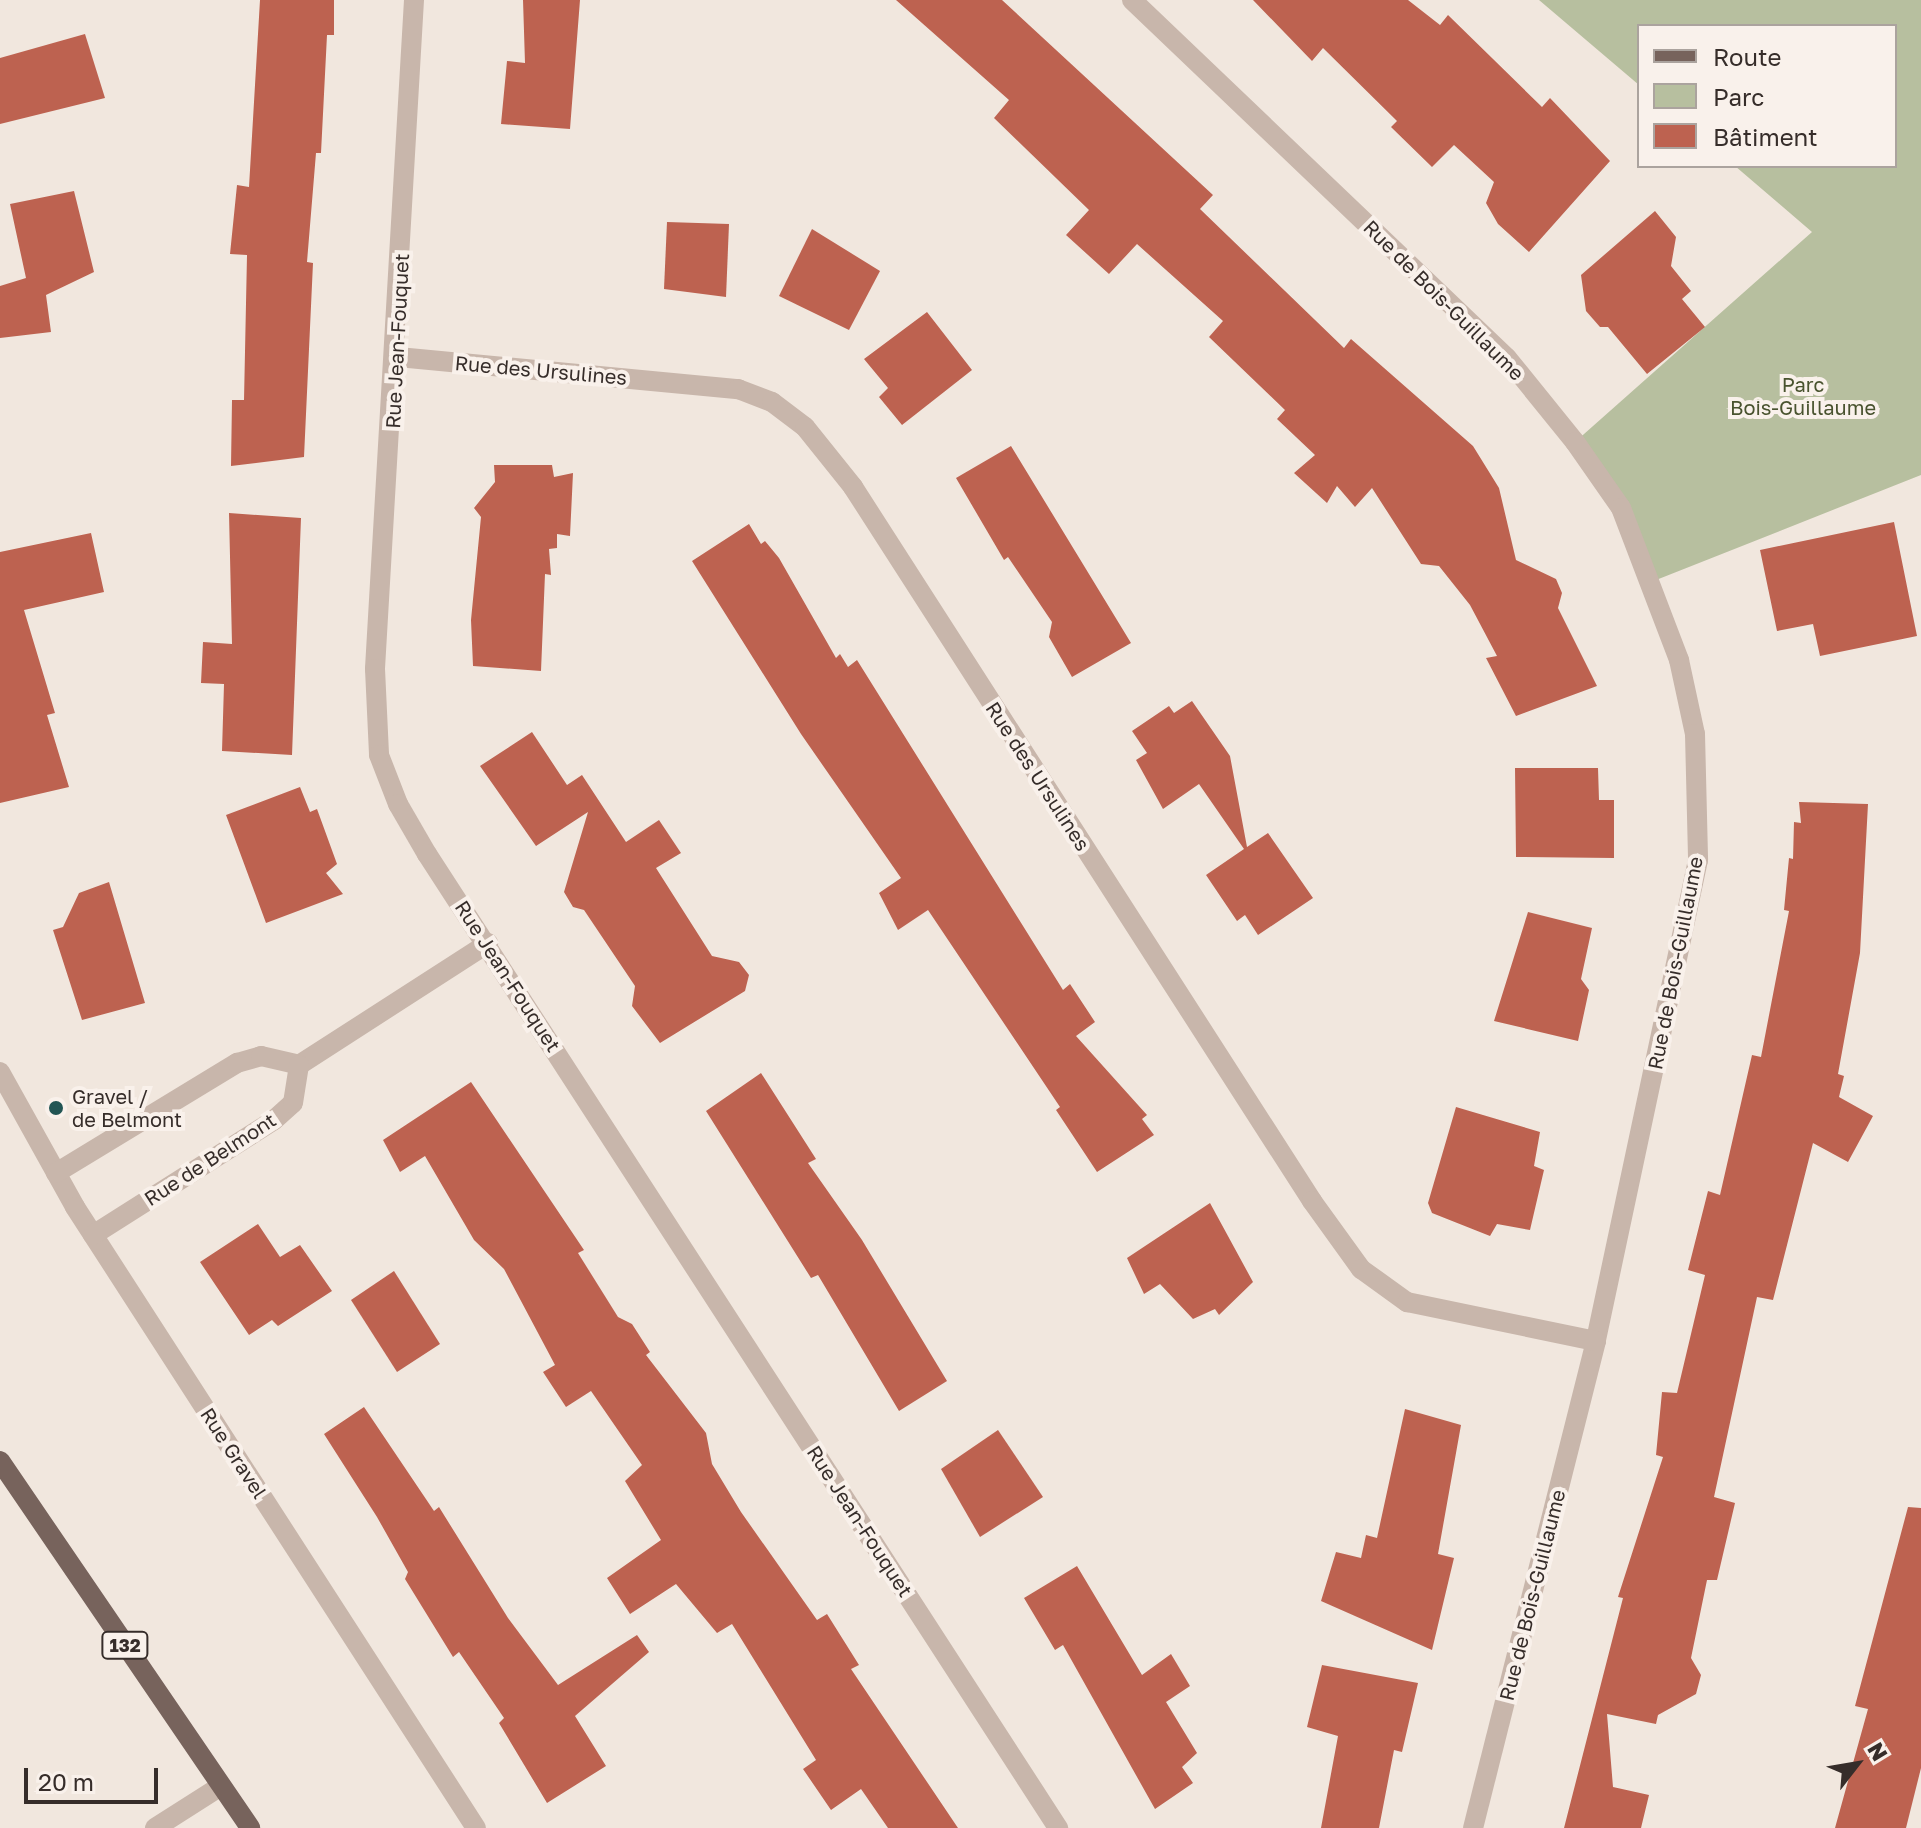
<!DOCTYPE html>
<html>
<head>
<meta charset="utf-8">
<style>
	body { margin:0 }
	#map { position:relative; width:1921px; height:1828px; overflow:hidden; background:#f1e7de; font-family:"Golos Text",sans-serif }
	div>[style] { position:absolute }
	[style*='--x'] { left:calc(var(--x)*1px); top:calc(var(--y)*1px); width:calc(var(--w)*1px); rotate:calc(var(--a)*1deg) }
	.green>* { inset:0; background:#b7bf9f }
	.building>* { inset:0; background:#bd6250 }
	.lane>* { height:20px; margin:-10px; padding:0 10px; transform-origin:10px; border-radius:10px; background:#c8b6ab }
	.street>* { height:20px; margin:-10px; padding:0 10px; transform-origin:10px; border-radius:10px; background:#c8b6ab }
	.primary>* { height:20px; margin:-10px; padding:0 10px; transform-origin:10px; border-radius:10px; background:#77635c }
	.dots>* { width:22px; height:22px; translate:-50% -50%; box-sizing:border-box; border:4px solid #f9f1eb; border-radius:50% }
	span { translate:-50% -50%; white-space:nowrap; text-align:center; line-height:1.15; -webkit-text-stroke:8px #f9f1eb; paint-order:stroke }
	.shield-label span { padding:2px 6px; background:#f9f1eb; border:2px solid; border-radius:6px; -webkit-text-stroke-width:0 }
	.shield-label { font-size:18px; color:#362d2a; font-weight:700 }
	.street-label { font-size:20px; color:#362d2a }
	.park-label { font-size:20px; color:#49532f }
	.poi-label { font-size:20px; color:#362d2a }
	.left { translate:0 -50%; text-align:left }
	.legend { position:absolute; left:1637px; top:24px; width:260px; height:144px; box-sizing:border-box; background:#f9f1eb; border:2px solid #aba39e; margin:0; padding:10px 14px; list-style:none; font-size:24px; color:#362d2a }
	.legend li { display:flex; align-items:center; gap:16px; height:40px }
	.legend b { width:40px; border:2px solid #aba39e }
	.north { position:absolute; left:1817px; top:1724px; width:80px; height:80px; -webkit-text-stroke:6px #f9f1eb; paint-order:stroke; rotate:59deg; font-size:22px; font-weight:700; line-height:32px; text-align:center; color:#362d2a }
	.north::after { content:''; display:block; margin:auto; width:28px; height:36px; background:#362d2a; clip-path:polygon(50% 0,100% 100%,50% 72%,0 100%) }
	.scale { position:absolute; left:24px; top:1768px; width:134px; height:36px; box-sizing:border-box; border:4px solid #362d2a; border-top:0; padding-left:10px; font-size:24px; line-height:28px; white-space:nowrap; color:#362d2a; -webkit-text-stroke:6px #f9f1eb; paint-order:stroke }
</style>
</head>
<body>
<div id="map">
	<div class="green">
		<i style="clip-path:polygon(1539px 0,1921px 0,1921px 475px,1651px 582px,1575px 442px,1812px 232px,1735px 166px,1895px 166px,1895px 26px,1639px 26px,1639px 85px)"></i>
	</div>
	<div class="building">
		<i style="clip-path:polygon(260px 0,334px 0,334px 35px,327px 35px,321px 153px,316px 153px,307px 262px,313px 263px,304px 457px,231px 466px,232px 400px,244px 400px,247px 255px,230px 254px,237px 185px,249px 187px)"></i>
		<i style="clip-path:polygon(523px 0,580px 0,570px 129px,501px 124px,507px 61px,525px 63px)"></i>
		<i style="clip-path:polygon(896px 0,1002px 0,1213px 195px,1200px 209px,1344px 348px,1351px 339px,1473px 446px,1499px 488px,1516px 560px,1556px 579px,1562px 593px,1558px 608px,1597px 686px,1516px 716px,1486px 658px,1497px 656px,1470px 605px,1439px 566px,1421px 564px,1372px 488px,1355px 507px,1337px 486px,1327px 503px,1294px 473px,1315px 455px,1277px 419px,1285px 410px,1209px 337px,1223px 321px,1137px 244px,1109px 274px,1066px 235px,1089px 210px,994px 118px,1009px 100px)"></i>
		<i style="clip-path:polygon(1253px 0,1408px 0,1440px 25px,1448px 15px,1542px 107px,1550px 98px,1610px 161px,1529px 252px,1498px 224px,1486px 203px,1494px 182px,1454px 145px,1432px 167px,1391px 127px,1397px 121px,1323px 48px,1312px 61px)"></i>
		<i style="clip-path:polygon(85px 34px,105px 98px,0 124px,0 58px)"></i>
		<i style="clip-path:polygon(74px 191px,94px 272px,46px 295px,51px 332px,0 338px,0 286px,26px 278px,10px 204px)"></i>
		<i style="clip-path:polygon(1655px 211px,1676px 237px,1671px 266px,1691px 291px,1682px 299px,1705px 327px,1647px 374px,1608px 327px,1600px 327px,1586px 311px,1581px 275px)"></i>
		<i style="clip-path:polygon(667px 222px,729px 224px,726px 297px,664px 289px)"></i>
		<i style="clip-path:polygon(812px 229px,880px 271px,849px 330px,779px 296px)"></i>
		<i style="clip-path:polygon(927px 312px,972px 370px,902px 425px,879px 397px,888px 388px,864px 359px)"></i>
		<i style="clip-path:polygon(1011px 446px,1131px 643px,1072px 677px,1049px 637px,1052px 622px,1008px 557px,1004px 560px,956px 478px)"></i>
		<i style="clip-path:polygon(494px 465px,552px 465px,554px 477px,573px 473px,570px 536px,557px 534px,557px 548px,549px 549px,551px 575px,545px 574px,541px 671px,473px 666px,471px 620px,481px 517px,474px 508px,495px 482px)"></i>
		<i style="clip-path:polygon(229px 513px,301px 518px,292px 755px,222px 751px,224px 684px,201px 683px,203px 642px,232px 644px)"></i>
		<i style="clip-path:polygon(1894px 522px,1917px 636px,1820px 656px,1813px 624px,1777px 631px,1760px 550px)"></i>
		<i style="clip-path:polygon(749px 524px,761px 544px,765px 541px,779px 558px,836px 658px,840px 654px,848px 667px,857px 660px,1063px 990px,1070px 984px,1095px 1022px,1076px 1036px,1147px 1115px,1142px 1119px,1154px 1135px,1097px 1172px,1056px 1110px,1060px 1107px,928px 910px,898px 930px,879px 893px,901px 878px,801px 734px,692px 561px)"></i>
		<i style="clip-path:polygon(91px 533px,104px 592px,24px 610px,55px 713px,47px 715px,69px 787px,0 803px,0 552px)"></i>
		<i style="clip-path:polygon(1192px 701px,1230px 756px,1247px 847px,1268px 833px,1313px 898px,1258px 935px,1245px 915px,1237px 921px,1206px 875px,1244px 849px,1199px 784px,1163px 809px,1136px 760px,1147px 753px,1132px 731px,1169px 706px,1174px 713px)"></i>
		<i style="clip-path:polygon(532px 732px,567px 785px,582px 775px,626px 842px,659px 820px,681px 853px,656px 868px,712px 956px,739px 962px,749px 975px,745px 991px,660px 1043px,632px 1006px,635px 986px,584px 910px,573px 907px,564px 892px,588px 812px,536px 846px,480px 766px)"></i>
		<i style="clip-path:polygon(1515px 768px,1598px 768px,1599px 800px,1614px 800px,1614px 858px,1516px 857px)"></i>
		<i style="clip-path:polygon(300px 787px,310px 812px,317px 809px,337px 864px,326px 873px,343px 894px,266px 923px,226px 815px)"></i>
		<i style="clip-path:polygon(1799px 802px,1868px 804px,1860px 953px,1838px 1074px,1844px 1076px,1839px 1097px,1873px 1116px,1848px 1162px,1813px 1143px,1773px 1300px,1757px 1297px,1714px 1497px,1735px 1503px,1717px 1580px,1707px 1580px,1691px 1658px,1701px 1675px,1696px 1694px,1658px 1715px,1656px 1724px,1607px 1714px,1613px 1787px,1649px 1795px,1641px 1828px,1564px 1828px,1623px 1598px,1618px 1597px,1663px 1457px,1656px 1455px,1662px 1392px,1677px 1393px,1705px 1275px,1688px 1270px,1708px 1191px,1720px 1195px,1752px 1055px,1761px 1057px,1789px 911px,1784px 910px,1789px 858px,1793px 859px,1794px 822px,1801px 823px)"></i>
		<i style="clip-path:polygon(109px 882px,145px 1003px,82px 1020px,53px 930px,63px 927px,79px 893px)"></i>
		<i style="clip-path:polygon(1528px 912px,1592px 928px,1581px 979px,1589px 990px,1578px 1041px,1494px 1021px)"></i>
		<i style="clip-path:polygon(761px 1073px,816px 1159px,808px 1163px,862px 1240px,947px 1381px,899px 1411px,818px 1275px,811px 1278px,706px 1111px)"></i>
		<i style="clip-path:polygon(471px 1082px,584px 1250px,578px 1253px,618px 1317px,632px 1324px,650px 1352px,646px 1355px,706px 1433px,712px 1464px,741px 1512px,817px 1620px,827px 1614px,859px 1665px,851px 1669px,958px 1828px,888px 1828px,861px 1789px,831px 1810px,803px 1769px,816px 1760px,732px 1624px,717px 1633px,676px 1584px,630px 1614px,607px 1578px,661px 1540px,625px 1481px,642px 1465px,591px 1391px,566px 1407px,543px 1372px,555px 1365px,504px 1269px,474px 1240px,425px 1156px,400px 1172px,383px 1140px)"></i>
		<i style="clip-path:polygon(1456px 1107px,1540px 1132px,1534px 1166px,1544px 1170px,1530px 1230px,1497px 1224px,1490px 1236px,1432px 1213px,1428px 1203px)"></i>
		<i style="clip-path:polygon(1210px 1203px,1253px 1282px,1219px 1315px,1215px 1309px,1193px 1319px,1160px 1284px,1144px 1294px,1127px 1258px)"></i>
		<i style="clip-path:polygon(258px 1224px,280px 1257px,300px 1245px,332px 1291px,278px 1326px,272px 1320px,249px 1335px,200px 1262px)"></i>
		<i style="clip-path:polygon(394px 1271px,440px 1344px,397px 1372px,351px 1300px)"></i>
		<i style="clip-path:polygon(364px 1407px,434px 1511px,439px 1507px,508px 1618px,558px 1685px,637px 1635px,649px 1652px,575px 1716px,606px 1766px,547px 1803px,499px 1723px,504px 1718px,459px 1652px,453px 1657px,405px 1579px,408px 1572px,377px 1517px,324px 1434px)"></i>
		<i style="clip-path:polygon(1405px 1409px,1461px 1425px,1438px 1554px,1454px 1558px,1432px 1650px,1321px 1601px,1336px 1552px,1361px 1558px,1366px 1535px,1377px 1538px)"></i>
		<i style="clip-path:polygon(998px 1430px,1043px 1497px,980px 1537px,941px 1469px)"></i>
		<i style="clip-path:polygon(1908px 1507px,1921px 1508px,1921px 1768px,1906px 1828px,1835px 1828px,1868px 1709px,1855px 1706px)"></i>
		<i style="clip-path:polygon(1077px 1566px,1142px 1675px,1171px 1654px,1190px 1686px,1166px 1702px,1197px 1753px,1182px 1767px,1193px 1783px,1155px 1809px,1063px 1645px,1055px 1650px,1024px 1598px)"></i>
		<i style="clip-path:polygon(1322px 1665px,1418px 1683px,1402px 1752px,1394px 1750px,1379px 1828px,1321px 1828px,1338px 1736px,1307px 1727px)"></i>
	</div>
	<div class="lane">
		<i style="--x:155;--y:1828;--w:78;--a:-32.5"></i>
	</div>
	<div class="street">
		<i style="--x:414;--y:0;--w:670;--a:93.34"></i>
		<i style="--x:375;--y:669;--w:86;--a:87.3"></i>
		<i style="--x:379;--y:755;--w:53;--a:68.8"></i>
		<i style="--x:398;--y:804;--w:58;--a:59.9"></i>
		<i style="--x:427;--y:854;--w:1161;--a:57.06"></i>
		<i style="--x:1132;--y:0;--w:518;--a:43.67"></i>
		<i style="--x:1507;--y:358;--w:108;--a:51"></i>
		<i style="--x:1575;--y:442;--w:80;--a:55.1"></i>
		<i style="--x:1621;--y:508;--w:163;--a:69.1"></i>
		<i style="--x:1679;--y:660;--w:76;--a:77.8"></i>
		<i style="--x:1695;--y:734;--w:126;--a:88.6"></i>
		<i style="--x:1698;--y:860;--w:492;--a:102"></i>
		<i style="--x:1596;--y:1341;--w:502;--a:104.17"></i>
		<i style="--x:398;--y:357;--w:342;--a:5.4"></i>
		<i style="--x:738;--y:389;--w:36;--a:21"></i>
		<i style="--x:772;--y:402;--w:41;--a:37.1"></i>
		<i style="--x:805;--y:427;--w:77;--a:51.3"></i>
		<i style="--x:853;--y:487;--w:849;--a:57.26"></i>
		<i style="--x:1312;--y:1201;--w:84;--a:54.2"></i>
		<i style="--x:1361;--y:1269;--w:57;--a:35.7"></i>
		<i style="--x:1407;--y:1302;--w:193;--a:11.7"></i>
		<i style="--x:299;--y:1065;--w:225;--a:-32.8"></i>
		<i style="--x:0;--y:1072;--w:154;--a:60.9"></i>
		<i style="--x:75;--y:1207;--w:739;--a:57.15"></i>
		<i style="--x:56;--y:1173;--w:212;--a:-31.3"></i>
		<i style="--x:237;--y:1063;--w:25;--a:-16"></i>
		<i style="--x:261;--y:1056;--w:39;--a:13"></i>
		<i style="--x:93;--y:1235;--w:214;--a:-32.4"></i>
		<i style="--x:274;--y:1120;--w:25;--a:-42"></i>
		<i style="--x:293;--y:1103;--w:38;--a:-81"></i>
	</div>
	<div class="primary">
		<i style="--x:0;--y:1461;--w:444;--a:55.7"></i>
	</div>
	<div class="dots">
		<i style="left:56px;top:1108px;background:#225554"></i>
	</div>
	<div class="shield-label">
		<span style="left:125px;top:1645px">132</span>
	</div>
	<div class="street-label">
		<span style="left:1444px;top:300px;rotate:45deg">Rue de Bois-Guillaume</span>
		<span style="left:397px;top:341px;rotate:-87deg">Rue Jean-Fouquet</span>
		<span style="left:541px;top:370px;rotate:5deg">Rue des Ursulines</span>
		<span style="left:1038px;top:776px;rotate:57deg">Rue des Ursulines</span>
		<span style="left:1675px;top:963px;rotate:-79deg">Rue de Bois-Guillaume</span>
		<span style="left:508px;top:976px;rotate:57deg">Rue Jean-Fouquet</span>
		<span style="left:210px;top:1159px;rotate:-33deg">Rue de Belmont</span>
		<span style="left:234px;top:1453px;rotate:57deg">Rue Gravel</span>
		<span style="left:860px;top:1521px;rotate:57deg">Rue Jean-Fouquet</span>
		<span style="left:1532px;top:1595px;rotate:-76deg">Rue de Bois-Guillaume</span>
	</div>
	<div class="park-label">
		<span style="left:1803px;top:396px">Parc<br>Bois-Guillaume</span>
	</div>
	<div class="poi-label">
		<span class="left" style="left:72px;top:1108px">Gravel /<br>de Belmont</span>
	</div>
	<ul class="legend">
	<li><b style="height:10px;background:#77635c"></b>Route</li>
	<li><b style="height:22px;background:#b7bf9f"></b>Parc</li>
	<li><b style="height:22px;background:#bd6250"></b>Bâtiment</li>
	</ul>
	<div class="north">N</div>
	<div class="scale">20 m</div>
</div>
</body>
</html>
